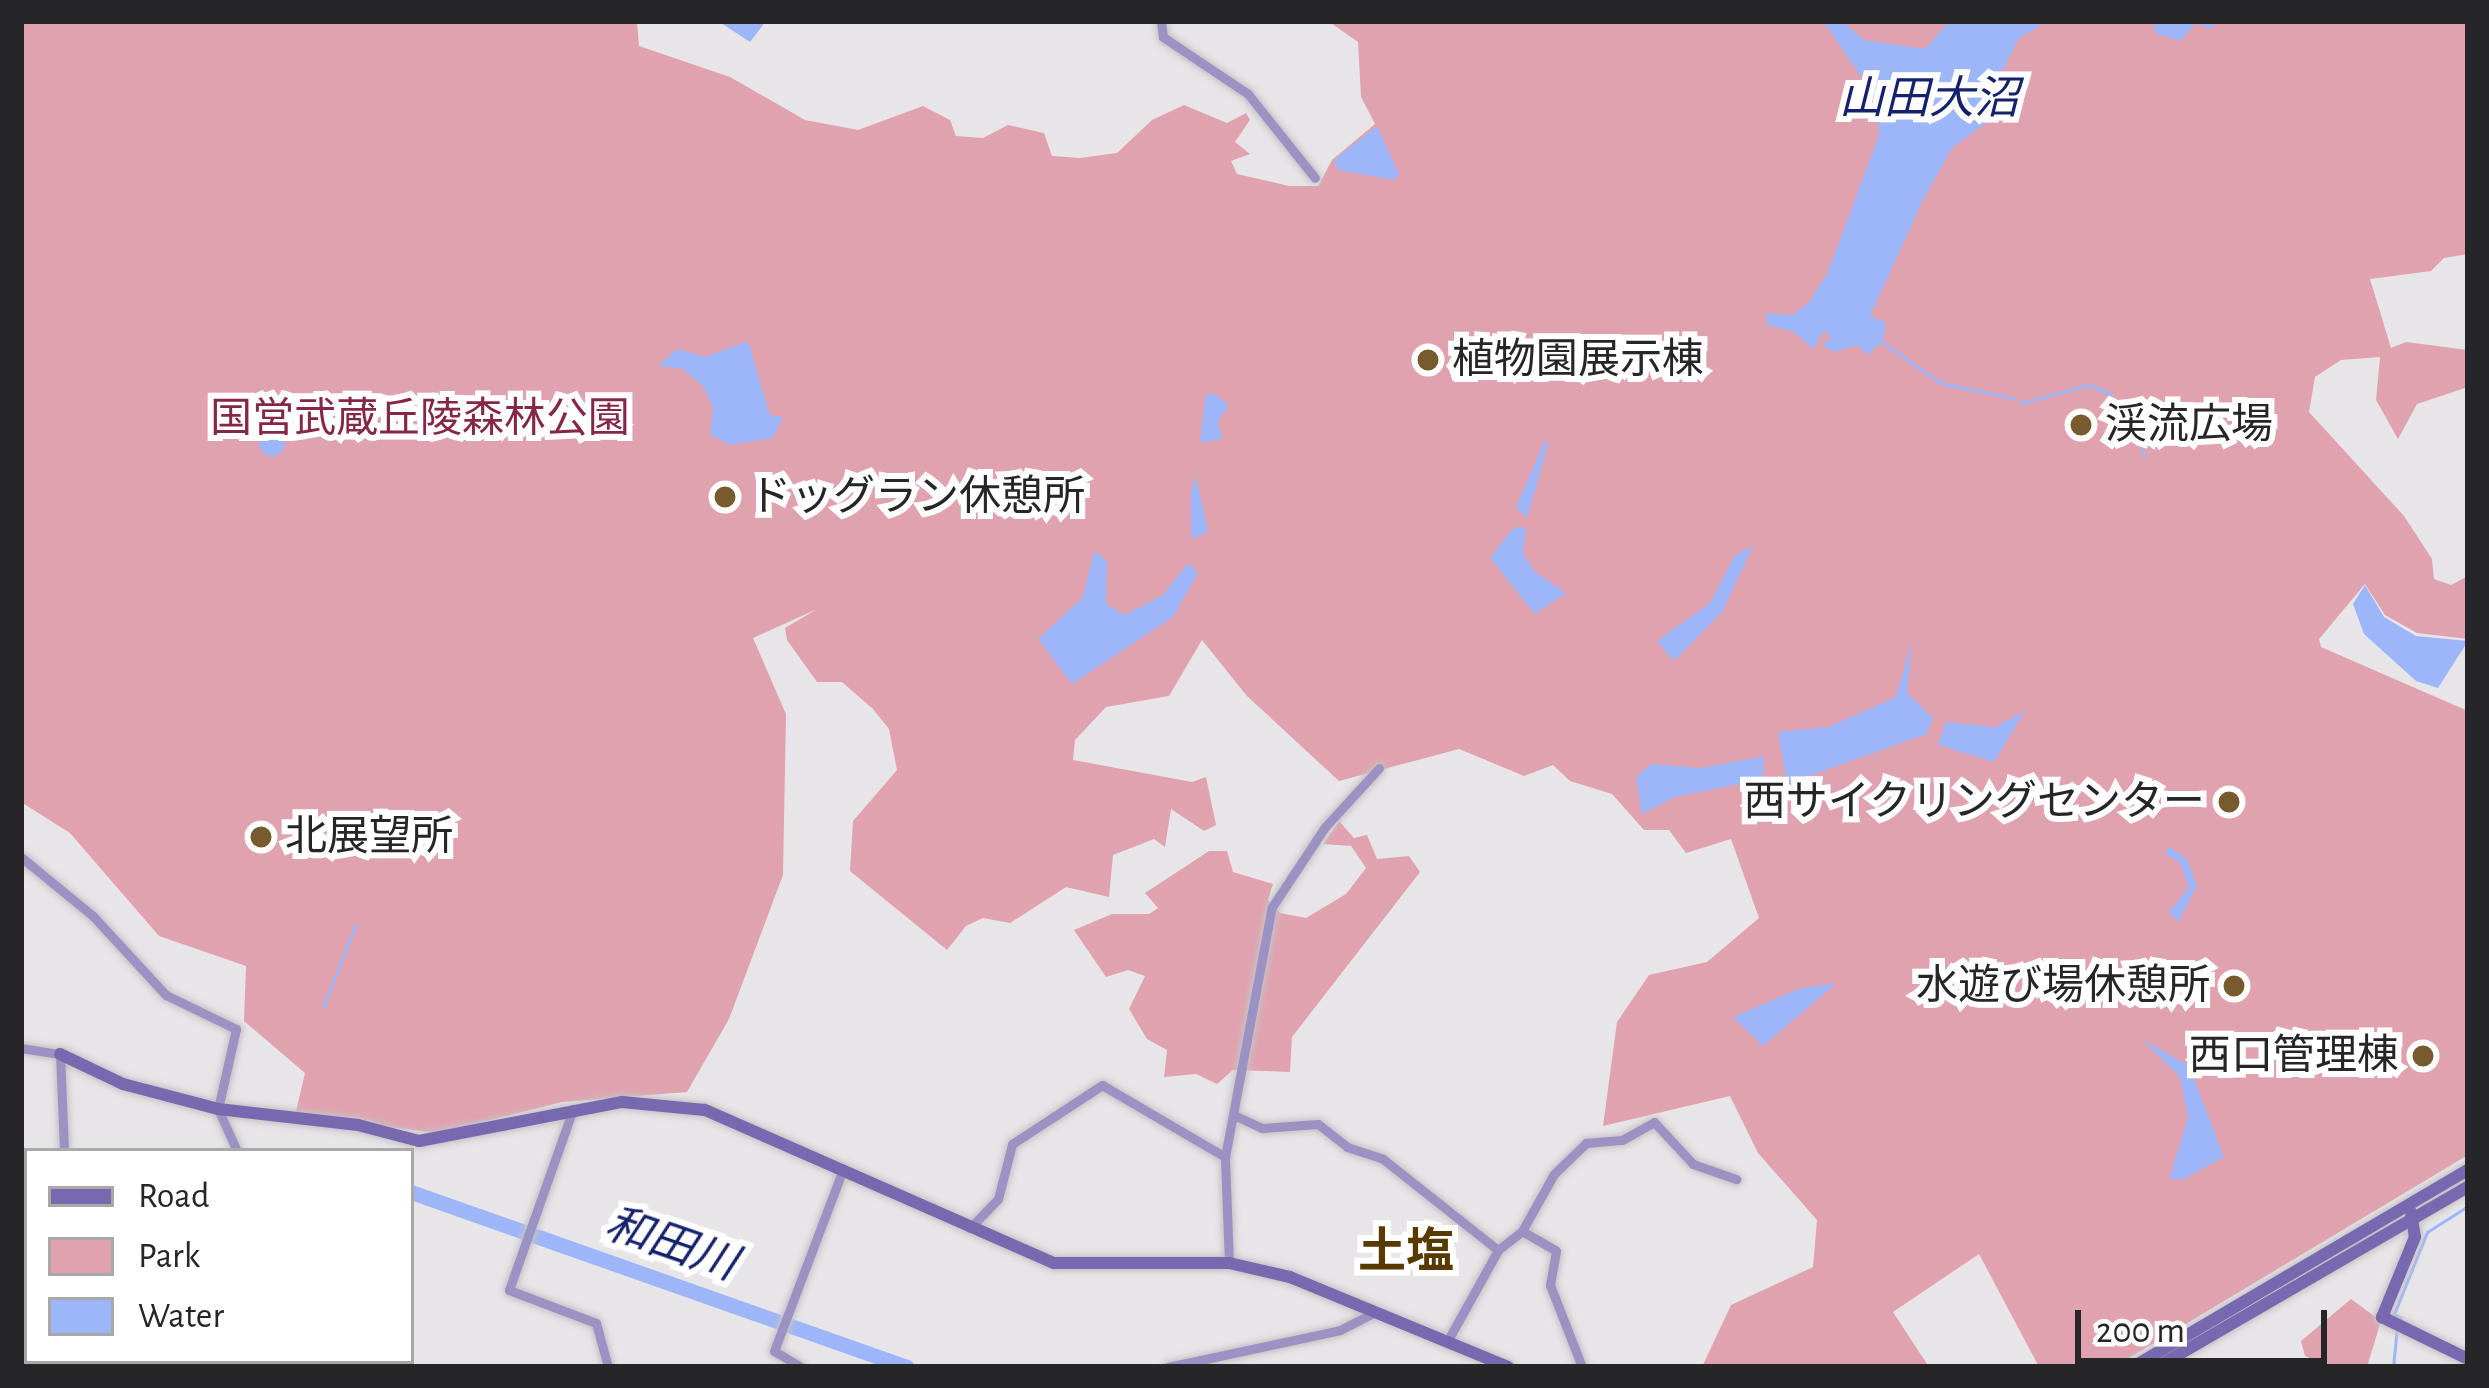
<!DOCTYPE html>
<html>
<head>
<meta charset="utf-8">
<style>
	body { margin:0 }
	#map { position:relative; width:2489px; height:1388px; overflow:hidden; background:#e7e5e8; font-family:"Alegreya Sans","Noto Sans JP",sans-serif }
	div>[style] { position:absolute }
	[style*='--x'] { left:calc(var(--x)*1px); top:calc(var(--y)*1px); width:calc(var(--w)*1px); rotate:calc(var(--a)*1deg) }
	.green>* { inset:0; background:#e1a2af }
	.water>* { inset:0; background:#9db6f9 }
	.round { border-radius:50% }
	.stream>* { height:3px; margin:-1.5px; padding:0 1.5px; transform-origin:1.5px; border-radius:1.5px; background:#9db6f9 }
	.river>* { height:15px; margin:-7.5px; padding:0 7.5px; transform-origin:7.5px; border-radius:7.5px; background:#9db6f9 }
	.roads { filter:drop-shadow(0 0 3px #c4c2c5) drop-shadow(0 0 3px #c4c2c5) }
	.street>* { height:9px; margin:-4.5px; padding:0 4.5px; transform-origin:4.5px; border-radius:4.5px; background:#9b92c3 }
	.secondary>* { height:12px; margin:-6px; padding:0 6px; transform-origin:6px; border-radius:6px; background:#7868af }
	.dots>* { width:33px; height:33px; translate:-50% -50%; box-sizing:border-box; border:6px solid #fff; border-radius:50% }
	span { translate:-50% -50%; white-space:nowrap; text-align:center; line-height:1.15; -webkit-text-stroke:12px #fff; paint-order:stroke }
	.poi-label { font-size:42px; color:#262527 }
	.left { translate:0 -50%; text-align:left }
	.right { translate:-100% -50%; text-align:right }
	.park-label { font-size:42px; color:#852745 }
	.water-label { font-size:45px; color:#14216d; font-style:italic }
	.quarter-label { font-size:48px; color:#583a00; font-weight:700 }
	.frame { position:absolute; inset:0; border:24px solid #262527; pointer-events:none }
	.legend { position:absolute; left:24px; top:1148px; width:390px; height:216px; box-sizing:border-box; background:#fff; border:3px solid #a8a8a9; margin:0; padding:15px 21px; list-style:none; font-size:36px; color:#262527 }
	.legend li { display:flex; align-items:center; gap:24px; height:60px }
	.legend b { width:60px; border:3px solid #a8a8a9 }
	.scale { position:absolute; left:2075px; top:1310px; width:252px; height:54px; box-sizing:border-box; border:6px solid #262527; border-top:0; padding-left:15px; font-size:36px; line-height:42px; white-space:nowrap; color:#262527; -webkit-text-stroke:9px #fff; paint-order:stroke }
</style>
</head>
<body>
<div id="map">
	<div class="green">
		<i style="clip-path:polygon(21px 21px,637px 21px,639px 46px,730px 77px,805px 120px,858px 130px,923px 106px,950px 120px,956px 136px,983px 138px,1008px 125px,1044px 133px,1052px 156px,1080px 158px,1117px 153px,1152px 120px,1184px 105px,1227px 123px,1246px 113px,1250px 120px,1235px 142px,1250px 154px,1231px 161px,1237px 174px,1289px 186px,1318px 186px,1332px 160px,1375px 124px,1361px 97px,1358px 42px,1328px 21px,2468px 21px,2468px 254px,2444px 258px,2431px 271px,2370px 279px,2391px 348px,2406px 342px,2468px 350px,2468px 387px,2417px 404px,2398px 439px,2376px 400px,2380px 357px,2341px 360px,2315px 377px,2309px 412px,2404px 516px,2432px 559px,2434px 579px,2451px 585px,2468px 576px,2468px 639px,2417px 633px,2385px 615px,2365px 584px,2319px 639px,2321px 647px,2468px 711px,2468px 1155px,2114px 1367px,2039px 1367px,1979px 1254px,1893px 1312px,1929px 1367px,1702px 1367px,1731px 1305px,1813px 1267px,1817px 1220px,1758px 1153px,1730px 1096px,1603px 1126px,1617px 1022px,1649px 975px,1707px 962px,1759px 918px,1731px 839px,1686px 853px,1669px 830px,1644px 830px,1612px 794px,1570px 781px,1553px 765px,1524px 776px,1459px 749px,1339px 781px,1247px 696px,1202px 640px,1169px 696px,1106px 707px,1075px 740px,1073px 760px,1192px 782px,1206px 777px,1216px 825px,1204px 831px,1171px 809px,1165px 847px,1154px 839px,1113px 855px,1109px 897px,1066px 887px,1010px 923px,983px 918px,966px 926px,947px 950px,850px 871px,853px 821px,897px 770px,889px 729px,873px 709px,842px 682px,817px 682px,787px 640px,785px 628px,817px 609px,753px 638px,786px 714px,783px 875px,729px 1019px,687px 1092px,562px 1102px,439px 1133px,295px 1116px,305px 1073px,244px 1021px,246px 966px,159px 936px,70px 833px,21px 802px)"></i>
		<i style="clip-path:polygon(1339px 821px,1354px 838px,1367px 835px,1377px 859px,1409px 856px,1420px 872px,1292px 1037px,1290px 1072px,1233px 1070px,1217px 1084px,1196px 1074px,1164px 1077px,1167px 1050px,1147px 1039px,1129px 1009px,1145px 976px,1128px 970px,1106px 977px,1074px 930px,1112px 914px,1149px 914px,1158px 908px,1145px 893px,1209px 851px,1227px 851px,1233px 872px,1273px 884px,1268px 900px,1280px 913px,1306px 918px,1346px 894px,1366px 868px,1351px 846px,1323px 844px)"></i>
		<i style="clip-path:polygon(2351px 1299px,2381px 1321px,2367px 1367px,2329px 1367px,2305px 1356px,2301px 1341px)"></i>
	</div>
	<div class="water">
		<i style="clip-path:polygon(718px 21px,766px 21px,750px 42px)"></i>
		<i style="clip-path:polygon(1823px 21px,1842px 21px,1864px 40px,1925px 49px,1949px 21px,2048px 21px,2019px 38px,1991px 93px,1991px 119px,1952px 148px,1924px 198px,1870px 316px,1886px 322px,1883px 341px,1867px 355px,1857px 345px,1835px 352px,1823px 346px,1831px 336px,1824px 331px,1813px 349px,1794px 332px,1767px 325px,1766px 313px,1793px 315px,1809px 302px,1828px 272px,1879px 135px,1875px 97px)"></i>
		<i style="clip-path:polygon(2154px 21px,2223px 21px,2208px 29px,2197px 22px,2180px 41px,2155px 33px)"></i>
		<i style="clip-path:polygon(1377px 126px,1399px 174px,1394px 180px,1338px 170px,1334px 160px)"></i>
		<i style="clip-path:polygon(748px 341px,770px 415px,783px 417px,773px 438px,730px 445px,710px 435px,713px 408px,703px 386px,683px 369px,658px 366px,677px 349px,705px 357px)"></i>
		<i style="clip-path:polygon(1213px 393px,1229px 405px,1218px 421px,1222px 439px,1200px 443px,1205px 397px)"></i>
		<i class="round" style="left:259px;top:430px;width:26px;height:26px"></i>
		<i style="clip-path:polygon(1545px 440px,1548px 444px,1527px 518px,1516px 507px)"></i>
		<i style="clip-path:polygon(1196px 476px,1208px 532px,1191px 539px,1191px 492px)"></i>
		<i style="clip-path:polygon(1514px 527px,1526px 528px,1523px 553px,1534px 571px,1566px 593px,1535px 614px,1490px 558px)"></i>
		<i style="clip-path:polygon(1753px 546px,1722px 612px,1674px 661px,1657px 641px,1710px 603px,1735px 555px)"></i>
		<i style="clip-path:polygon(1094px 551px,1107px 561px,1106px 604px,1124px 615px,1163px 595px,1188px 563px,1198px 573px,1173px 617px,1072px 684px,1038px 639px,1083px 597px)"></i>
		<i style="clip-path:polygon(2365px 585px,2384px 617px,2416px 636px,2468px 641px,2438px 688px,2416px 681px,2364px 634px,2353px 604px)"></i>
		<i style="clip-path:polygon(1912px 641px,1907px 693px,1933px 718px,1927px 734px,1787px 784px,1778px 732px,1828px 727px,1896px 697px)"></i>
		<i style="clip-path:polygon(2025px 711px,1994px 762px,1938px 745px,1946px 722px,1995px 727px)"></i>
		<i style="clip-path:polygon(1764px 756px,1763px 779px,1675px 797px,1642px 814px,1636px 777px,1651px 764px,1701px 768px)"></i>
		<i style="clip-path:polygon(2168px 846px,2187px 859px,2197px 886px,2178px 922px,2169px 912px,2189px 887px,2180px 863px,2166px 854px)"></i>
		<i style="clip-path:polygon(1837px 983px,1763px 1046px,1733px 1017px,1801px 988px)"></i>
		<i style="clip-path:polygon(2142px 1039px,2189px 1066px,2224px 1157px,2184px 1179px,2169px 1179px,2188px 1118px,2180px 1077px)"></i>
	</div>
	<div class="stream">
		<i style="--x:1882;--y:342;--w:72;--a:34.8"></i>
		<i style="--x:1941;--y:383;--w:74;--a:11.8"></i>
		<i style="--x:2020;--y:403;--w:71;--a:-14.6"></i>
		<i style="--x:2089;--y:385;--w:22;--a:22"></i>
		<i style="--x:2109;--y:393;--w:47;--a:51.9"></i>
		<i style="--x:2138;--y:430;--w:27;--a:77"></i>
		<i style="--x:2116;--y:404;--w:23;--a:50"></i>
		<i style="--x:323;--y:1007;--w:89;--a:-68.3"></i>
		<i style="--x:2401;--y:1318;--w:8;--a:-150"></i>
		<i style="--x:2394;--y:1314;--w:88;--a:-68.1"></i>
		<i style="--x:2427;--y:1232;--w:49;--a:-32.4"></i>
		<i style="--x:2393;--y:1367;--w:40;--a:-84.3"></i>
	</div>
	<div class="river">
		<i style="--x:411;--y:1192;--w:526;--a:19.43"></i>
		<i style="--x:21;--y:1221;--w:6;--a:0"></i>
	</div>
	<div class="roads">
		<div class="street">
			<i style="--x:1161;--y:21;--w:16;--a:83"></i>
			<i style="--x:1163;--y:37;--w:102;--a:33.8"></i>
			<i style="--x:1248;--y:94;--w:107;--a:51.4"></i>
			<i style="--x:21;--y:857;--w:93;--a:39.3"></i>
			<i style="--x:93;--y:916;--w:108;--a:47.3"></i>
			<i style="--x:166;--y:995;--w:78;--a:25.9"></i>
			<i style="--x:236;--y:1029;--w:82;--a:102.7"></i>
			<i style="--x:218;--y:1109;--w:46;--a:65.7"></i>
			<i style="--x:21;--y:1048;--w:39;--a:9"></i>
			<i style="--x:60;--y:1054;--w:97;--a:87.6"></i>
			<i style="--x:573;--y:1109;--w:192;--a:109.5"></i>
			<i style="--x:509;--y:1290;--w:93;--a:20.8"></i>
			<i style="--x:596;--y:1323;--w:46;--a:74.7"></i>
			<i style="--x:1236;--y:1116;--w:29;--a:25"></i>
			<i style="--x:1262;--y:1128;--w:56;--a:-4.1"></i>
			<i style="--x:1318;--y:1124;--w:37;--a:38"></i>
			<i style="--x:1347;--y:1147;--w:38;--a:18"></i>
			<i style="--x:1383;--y:1159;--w:147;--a:38.4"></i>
			<i style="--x:970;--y:1228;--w:40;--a:-46"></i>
			<i style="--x:998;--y:1199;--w:57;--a:-75.7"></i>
			<i style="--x:1012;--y:1144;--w:108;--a:-33.2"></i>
			<i style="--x:1102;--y:1085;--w:143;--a:30.3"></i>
			<i style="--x:1522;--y:1231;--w:39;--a:30"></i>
			<i style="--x:1556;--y:1251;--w:35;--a:100"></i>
			<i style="--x:1550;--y:1285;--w:88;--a:68.7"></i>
			<i style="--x:1229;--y:1263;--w:106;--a:-92.2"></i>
			<i style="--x:1225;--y:1157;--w:254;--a:-79.4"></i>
			<i style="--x:1272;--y:907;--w:96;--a:-56.5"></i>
			<i style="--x:1325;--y:827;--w:80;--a:-47.5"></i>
			<i style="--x:1448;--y:1340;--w:103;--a:-60.9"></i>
			<i style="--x:1498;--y:1250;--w:31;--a:-38"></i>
			<i style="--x:1522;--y:1231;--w:65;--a:-60.7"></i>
			<i style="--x:1554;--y:1174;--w:45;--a:-44.1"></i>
			<i style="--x:1586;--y:1143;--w:36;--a:-5"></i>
			<i style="--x:1622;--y:1140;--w:37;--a:-29"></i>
			<i style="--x:1654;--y:1122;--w:57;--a:47.1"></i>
			<i style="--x:1693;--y:1164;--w:46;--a:19.2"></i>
			<i style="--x:113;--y:1361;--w:6;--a:72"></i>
			<i style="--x:398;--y:1361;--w:8;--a:50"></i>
			<i style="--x:278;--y:1367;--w:8;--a:-50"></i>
			<i style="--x:801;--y:1367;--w:31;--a:-149"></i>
			<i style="--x:774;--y:1351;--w:195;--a:-69.2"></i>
			<i style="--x:1168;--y:1367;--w:176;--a:-12.1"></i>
			<i style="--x:1340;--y:1330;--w:38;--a:-27"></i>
		</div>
		<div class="secondary">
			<i style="--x:60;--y:1054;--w:70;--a:25.5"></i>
			<i style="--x:123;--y:1084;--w:98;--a:14.7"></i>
			<i style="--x:218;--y:1109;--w:141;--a:6.5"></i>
			<i style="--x:358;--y:1125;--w:63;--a:14.7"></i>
			<i style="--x:419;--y:1141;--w:207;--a:-10.9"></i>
			<i style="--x:622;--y:1102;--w:83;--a:5.5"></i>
			<i style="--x:705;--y:1110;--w:381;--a:23.7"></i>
			<i style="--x:1054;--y:1263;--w:175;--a:0"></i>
			<i style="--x:1229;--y:1263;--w:63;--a:12.9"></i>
			<i style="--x:1290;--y:1277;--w:236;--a:22.4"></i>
			<i style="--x:2411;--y:1212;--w:25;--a:81"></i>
			<i style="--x:2415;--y:1237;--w:87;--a:112.4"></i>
			<i style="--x:2382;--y:1317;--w:96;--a:26"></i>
			<i style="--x:2133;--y:1367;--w:389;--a:-30.5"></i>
			<i style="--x:2157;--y:1367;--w:359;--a:-30.1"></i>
		</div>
	</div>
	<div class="dots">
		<i style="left:1428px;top:360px;background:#775b2e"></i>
		<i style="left:2081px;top:425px;background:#775b2e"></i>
		<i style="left:725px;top:497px;background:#775b2e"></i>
		<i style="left:2229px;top:802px;background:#775b2e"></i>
		<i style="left:261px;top:837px;background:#775b2e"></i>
		<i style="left:2234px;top:986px;background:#775b2e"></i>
		<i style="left:2423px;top:1056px;background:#775b2e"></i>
	</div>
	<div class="poi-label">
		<span class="left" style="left:1452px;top:360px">植物園展示棟</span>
		<span class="left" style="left:2105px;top:425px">渓流広場</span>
		<span class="left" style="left:749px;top:497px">ドッグラン休憩所</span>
		<span class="right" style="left:2205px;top:802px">西サイクリングセンター</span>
		<span class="left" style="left:285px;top:837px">北展望所</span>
		<span class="right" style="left:2210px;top:986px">水遊び場休憩所</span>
		<span class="right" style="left:2399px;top:1056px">西口管理棟</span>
	</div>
	<div class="park-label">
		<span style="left:420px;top:419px">国営武蔵丘陵森林公園</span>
	</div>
	<div class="water-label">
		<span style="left:1929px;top:100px">山田大沼</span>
		<span style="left:671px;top:1245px;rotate:19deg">和田川</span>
	</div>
	<div class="quarter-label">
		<span style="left:1406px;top:1254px">土塩</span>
	</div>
	<div class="frame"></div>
	<ul class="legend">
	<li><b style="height:15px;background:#7868af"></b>Road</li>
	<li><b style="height:33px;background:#e1a2af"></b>Park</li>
	<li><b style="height:33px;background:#9db6f9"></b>Water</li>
	</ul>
	<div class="scale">200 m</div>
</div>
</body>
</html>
